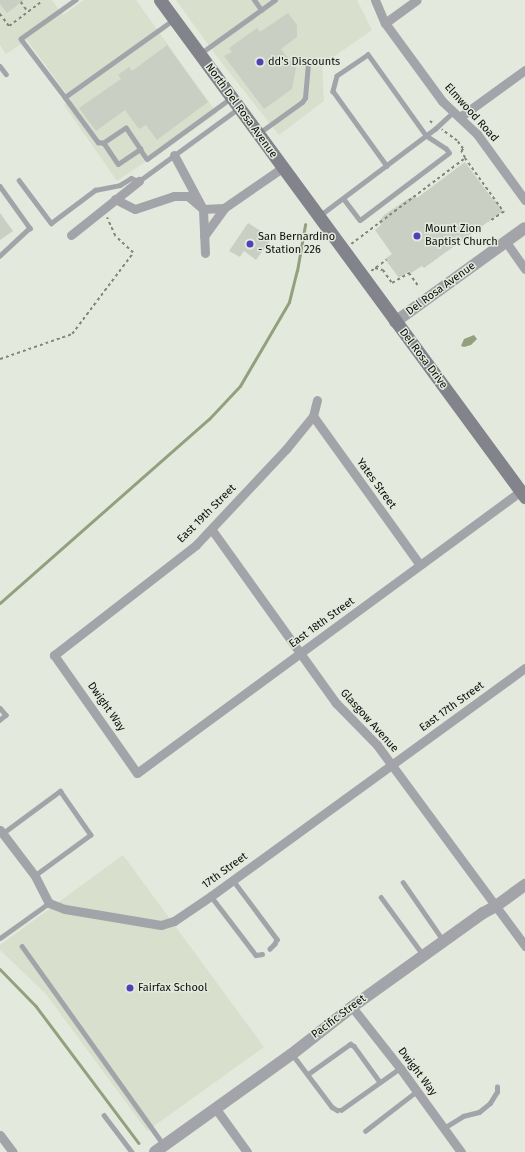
<!DOCTYPE html>
<html>
<head>
<meta charset="utf-8">
<style>
	body { margin:0 }
	#map { position:relative; width:525px; height:1152px; overflow:hidden; background:#e4e9dd; font-family:"Fira Sans",sans-serif }
	div>[style] { position:absolute }
	[style*='--x'] { left:calc(var(--x)*1px); top:calc(var(--y)*1px); width:calc(var(--w)*1px); rotate:calc(var(--a)*1deg) }
	.built>* { inset:0; background:#d8dfcc }
	.water>* { inset:0; background:#93a07e }
	.stream>* { height:2.5px; margin:-1.25px; padding:0 1.25px; transform-origin:1.25px; border-radius:1.25px; background:#93a07e }
	.building>* { inset:0; background:#cacfc3 }
	.path>* { height:1.5px; margin-top:-0.75px; transform-origin:0; background:repeating-linear-gradient(90deg,#81857c 0 3px,transparent 0 6px) }
	.service>* { height:4.5px; margin:-2.25px; padding:0 2.25px; transform-origin:2.25px; border-radius:2.25px; background:#a3a4a9 }
	.minor>* { height:9px; margin:-4.5px; padding:0 4.5px; transform-origin:4.5px; border-radius:4.5px; background:#a3a4a9 }
	.tertiary>* { height:12px; margin:-6px; padding:0 6px; transform-origin:6px; border-radius:6px; background:#a3a4a9 }
	.secondary>* { height:13px; margin:-6.5px; padding:0 6.5px; transform-origin:6.5px; border-radius:6.5px; background:#83838b }
	.dots>* { width:11px; height:11px; translate:-50% -50%; box-sizing:border-box; border:2px solid #e4e9dd; border-radius:50% }
	span { translate:-50% -50%; white-space:nowrap; text-align:center; line-height:1.15; -webkit-text-stroke:3px #e4e9dd; paint-order:stroke }
	.poi-label { font-size:11px; color:#0c0e0a }
	.left { translate:0 -50%; text-align:left }
	.street-label { font-size:11px; color:#0c0e0a }
</style>
</head>
<body>
<div id="map">
	<div class="built">
		<i style="clip-path:polygon(0 0,52px 0,63px 15px,84px 0,136px 0,217px 113px,117px 181px,64px 105px,71px 100px,27px 40px,6px 54px,0 45px)"></i>
		<i style="clip-path:polygon(176px 0,357px 0,372px 30px,322px 65px,324px 101px,279px 135px,218px 58px)"></i>
		<i style="clip-path:polygon(123px 855px,264px 1047px,147px 1131px,46px 994px,0 950px,0 945px)"></i>
	</div>
	<div class="water">
		<i style="clip-path:polygon(474px 335px,477px 339px,471px 345px,464px 347px,461px 346px,464px 339px)"></i>
	</div>
	<div class="stream">
		<i style="--x:0;--y:603;--w:278;--a:-41.4"></i>
		<i style="--x:209;--y:419;--w:45;--a:-46.8"></i>
		<i style="--x:240;--y:386;--w:97;--a:-59.7"></i>
		<i style="--x:289;--y:302;--w:32;--a:-76"></i>
		<i style="--x:297;--y:271;--w:47;--a:-80.1"></i>
		<i style="--x:0;--y:969;--w:52;--a:45.8"></i>
		<i style="--x:36;--y:1006;--w:171;--a:53.1"></i>
	</div>
	<div class="building">
		<i style="clip-path:polygon(0 0,24px 0,7px 13px,0 4px)"></i>
		<i style="clip-path:polygon(288px 13px,297px 25px,297px 37px,281px 49px,296px 68px,292px 89px,264px 109px,224px 56px,232px 52px,229px 48px,257px 28px,260px 32px)"></i>
		<i style="clip-path:polygon(167px 45px,208px 102px,157px 140px,146px 125px,139px 129px,125px 110px,96px 131px,79px 108px,121px 79px,118px 75px,129px 67px,132px 71px)"></i>
		<i style="clip-path:polygon(465px 162px,494px 201px,495px 200px,503px 211px,424px 268px,422px 266px,411px 273px,409px 271px,399px 278px,385px 259px,392px 254px,375px 230px,381px 225px,379px 222px,384px 215px,408px 199px,415px 196px,417px 198px)"></i>
		<i style="clip-path:polygon(0 213px,13px 231px,0 240px)"></i>
		<i style="clip-path:polygon(248px 223px,272px 238px,256px 260px,244px 251px,240px 257px,229px 251px)"></i>
	</div>
	<div class="path">
		<i style="--x:21;--y:2;--w:12;--a:55"></i>
		<i style="--x:0;--y:14;--w:15;--a:53"></i>
		<i style="--x:9;--y:26;--w:39;--a:-37"></i>
		<i style="--x:430;--y:121;--w:4;--a:34"></i>
		<i style="--x:465;--y:158;--w:67;--a:54.2"></i>
		<i style="--x:504;--y:212;--w:18;--a:146"></i>
		<i style="--x:351;--y:244;--w:143;--a:-37"></i>
		<i style="--x:465;--y:158;--w:8;--a:-120"></i>
		<i style="--x:461;--y:151;--w:3;--a:-45"></i>
		<i style="--x:463;--y:149;--w:10;--a:-127"></i>
		<i style="--x:457;--y:141;--w:19;--a:-144"></i>
		<i style="--x:375;--y:268;--w:8;--a:14"></i>
		<i style="--x:383;--y:270;--w:16;--a:55"></i>
		<i style="--x:392;--y:283;--w:20;--a:-30"></i>
		<i style="--x:409;--y:273;--w:17;--a:54"></i>
		<i style="--x:371;--y:271;--w:19;--a:-36"></i>
		<i style="--x:0;--y:359;--w:76;--a:-19.1"></i>
		<i style="--x:72;--y:334;--w:101;--a:-53"></i>
		<i style="--x:133;--y:253;--w:25;--a:-137"></i>
		<i style="--x:115;--y:236;--w:20;--a:-114"></i>
	</div>
	<div class="service">
		<i style="--x:76;--y:0;--w:67;--a:144.7"></i>
		<i style="--x:21;--y:39;--w:73;--a:52.8"></i>
		<i style="--x:65;--y:97;--w:133;--a:-35.5"></i>
		<i style="--x:261;--y:10;--w:17;--a:-36"></i>
		<i style="--x:201;--y:53;--w:74;--a:-35.6"></i>
		<i style="--x:261;--y:10;--w:12;--a:-125"></i>
		<i style="--x:0;--y:66;--w:10;--a:53"></i>
		<i style="--x:65;--y:97;--w:56;--a:53.7"></i>
		<i style="--x:98;--y:142;--w:6;--a:9"></i>
		<i style="--x:259;--y:133;--w:53;--a:-35.8"></i>
		<i style="--x:302;--y:102;--w:5;--a:-53"></i>
		<i style="--x:305;--y:98;--w:33;--a:-85"></i>
		<i style="--x:140;--y:149;--w:25;--a:-124"></i>
		<i style="--x:126;--y:128;--w:27;--a:146"></i>
		<i style="--x:104;--y:143;--w:25;--a:56"></i>
		<i style="--x:118;--y:164;--w:27;--a:-34"></i>
		<i style="--x:140;--y:149;--w:12;--a:55"></i>
		<i style="--x:147;--y:159;--w:104;--a:-36"></i>
		<i style="--x:19;--y:180;--w:54;--a:53.3"></i>
		<i style="--x:51;--y:223;--w:55;--a:-36.9"></i>
		<i style="--x:95;--y:190;--w:25;--a:-11"></i>
		<i style="--x:120;--y:185;--w:13;--a:-32"></i>
		<i style="--x:131;--y:178;--w:9;--a:21"></i>
		<i style="--x:139;--y:181;--w:124;--a:-36.1"></i>
		<i style="--x:0;--y:186;--w:52;--a:54.5"></i>
		<i style="--x:30;--y:228;--w:41;--a:137"></i>
		<i style="--x:344;--y:199;--w:26;--a:53"></i>
		<i style="--x:360;--y:220;--w:111;--a:-37"></i>
		<i style="--x:449;--y:153;--w:5;--a:-127"></i>
		<i style="--x:446;--y:149;--w:24;--a:-147"></i>
		<i style="--x:426;--y:136;--w:100;--a:-125.6"></i>
		<i style="--x:368;--y:55;--w:37;--a:146"></i>
		<i style="--x:337;--y:76;--w:16;--a:105"></i>
		<i style="--x:333;--y:91;--w:92;--a:54.2"></i>
		<i style="--x:319;--y:216;--w:145;--a:-36.9"></i>
		<i style="--x:435;--y:129;--w:25;--a:-43"></i>
		<i style="--x:0;--y:708;--w:9;--a:49"></i>
		<i style="--x:6;--y:715;--w:8;--a:140"></i>
		<i style="--x:3;--y:833;--w:71;--a:-36.4"></i>
		<i style="--x:60;--y:791;--w:1;--a:45"></i>
		<i style="--x:61;--y:792;--w:52;--a:55.1"></i>
		<i style="--x:91;--y:835;--w:69;--a:143.8"></i>
		<i style="--x:233;--y:880;--w:74;--a:53.3"></i>
		<i style="--x:277;--y:939;--w:5;--a:112"></i>
		<i style="--x:275;--y:944;--w:7;--a:135"></i>
		<i style="--x:403;--y:882;--w:70;--a:55.4"></i>
		<i style="--x:211;--y:896;--w:74;--a:52.7"></i>
		<i style="--x:256;--y:955;--w:6;--a:-9"></i>
		<i style="--x:381;--y:897;--w:73;--a:53.9"></i>
		<i style="--x:0;--y:938;--w:60;--a:-35.5"></i>
		<i style="--x:22;--y:946;--w:244;--a:54.5"></i>
		<i style="--x:293;--y:1055;--w:65;--a:53.1"></i>
		<i style="--x:332;--y:1107;--w:6;--a:31"></i>
		<i style="--x:337;--y:1110;--w:4;--a:0"></i>
		<i style="--x:341;--y:1110;--w:72;--a:-35.4"></i>
		<i style="--x:308;--y:1074;--w:52;--a:-35.5"></i>
		<i style="--x:350;--y:1044;--w:4;--a:27"></i>
		<i style="--x:354;--y:1046;--w:44;--a:54.2"></i>
		<i style="--x:104;--y:1115;--w:46;--a:52.9"></i>
		<i style="--x:444;--y:1128;--w:22;--a:-32"></i>
		<i style="--x:463;--y:1116;--w:16;--a:-14"></i>
		<i style="--x:479;--y:1112;--w:14;--a:-39"></i>
		<i style="--x:490;--y:1103;--w:13;--a:-58"></i>
		<i style="--x:497;--y:1092;--w:5;--a:-90"></i>
		<i style="--x:365;--y:1131;--w:66;--a:-37.6"></i>
	</div>
	<div class="minor">
		<i style="--x:375;--y:0;--w:25;--a:67"></i>
		<i style="--x:385;--y:23;--w:97;--a:53.8"></i>
		<i style="--x:442;--y:101;--w:48;--a:43.3"></i>
		<i style="--x:477;--y:134;--w:82;--a:54"></i>
		<i style="--x:385;--y:23;--w:39;--a:-36"></i>
		<i style="--x:460;--y:117;--w:80;--a:-35.9"></i>
		<i style="--x:174;--y:155;--w:61;--a:61.8"></i>
		<i style="--x:203;--y:209;--w:44;--a:87.4"></i>
		<i style="--x:115;--y:199;--w:22;--a:27"></i>
		<i style="--x:135;--y:209;--w:41;--a:-18.4"></i>
		<i style="--x:174;--y:196;--w:14;--a:0"></i>
		<i style="--x:188;--y:196;--w:20;--a:41"></i>
		<i style="--x:203;--y:209;--w:21;--a:-3"></i>
		<i style="--x:71;--y:235;--w:87;--a:-38.5"></i>
		<i style="--x:204;--y:236;--w:34;--a:-54"></i>
		<i style="--x:224;--y:208;--w:70;--a:-34.6"></i>
		<i style="--x:506;--y:242;--w:33;--a:55"></i>
		<i style="--x:317;--y:400;--w:16;--a:104"></i>
		<i style="--x:313;--y:416;--w:43;--a:129.3"></i>
		<i style="--x:286;--y:449;--w:132;--a:133.2"></i>
		<i style="--x:196;--y:545;--w:180;--a:142.2"></i>
		<i style="--x:54;--y:655;--w:144;--a:54.9"></i>
		<i style="--x:137;--y:773;--w:476;--a:-36.3"></i>
		<i style="--x:313;--y:416;--w:183;--a:54.3"></i>
		<i style="--x:212;--y:530;--w:213;--a:54.4"></i>
		<i style="--x:336;--y:703;--w:59;--a:45.7"></i>
		<i style="--x:377;--y:745;--w:250;--a:53.6"></i>
		<i style="--x:0;--y:830;--w:58;--a:52.7"></i>
		<i style="--x:35;--y:876;--w:30;--a:63"></i>
		<i style="--x:49;--y:903;--w:17;--a:21"></i>
		<i style="--x:65;--y:909;--w:97;--a:9.5"></i>
		<i style="--x:161;--y:925;--w:14;--a:-17"></i>
		<i style="--x:174;--y:921;--w:45;--a:-34"></i>
		<i style="--x:211;--y:896;--w:388;--a:-36"></i>
		<i style="--x:352;--y:1007;--w:78;--a:51.8"></i>
		<i style="--x:400;--y:1068;--w:104;--a:54"></i>
		<i style="--x:216;--y:1109;--w:53;--a:54.2"></i>
		<i style="--x:0;--y:1135;--w:21;--a:53"></i>
	</div>
	<div class="tertiary">
		<i style="--x:395;--y:322;--w:160;--a:-35.9"></i>
		<i style="--x:155;--y:1152;--w:168;--a:-35.6"></i>
		<i style="--x:292;--y:1054;--w:76;--a:-38.1"></i>
		<i style="--x:352;--y:1007;--w:161;--a:-35.7"></i>
		<i style="--x:483;--y:913;--w:15;--a:-28"></i>
		<i style="--x:496;--y:906;--w:36;--a:-36"></i>
	</div>
	<div class="secondary">
		<i style="--x:160;--y:0;--w:617;--a:53.71"></i>
	</div>
	<div class="dots">
		<i style="left:260px;top:62px;background:#5240b7"></i>
		<i style="left:417px;top:236px;background:#5240b7"></i>
		<i style="left:250px;top:244px;background:#5240b7"></i>
		<i style="left:130px;top:988px;background:#5240b7"></i>
	</div>
	<div class="poi-label">
		<span class="left" style="left:268px;top:62px">dd's Discounts</span>
		<span class="left" style="left:425px;top:236px">Mount Zion<br>Baptist Church</span>
		<span class="left" style="left:258px;top:244px">San Bernardino<br>- Station 226</span>
		<span class="left" style="left:138px;top:988px">Fairfax School</span>
	</div>
	<div class="street-label">
		<span style="left:241px;top:111px;rotate:54deg">North Del Rosa Avenue</span>
		<span style="left:471px;top:113px;rotate:48deg">Elmwood Road</span>
		<span style="left:441px;top:289px;rotate:-36deg">Del Rosa Avenue</span>
		<span style="left:423px;top:359px;rotate:53deg">Del Rosa Drive</span>
		<span style="left:376px;top:484px;rotate:54deg">Yates Street</span>
		<span style="left:207px;top:514px;rotate:-45deg">East 19th Street</span>
		<span style="left:322px;top:623px;rotate:-36deg">East 18th Street</span>
		<span style="left:106px;top:707px;rotate:55deg">Dwight Way</span>
		<span style="left:452px;top:707px;rotate:-36deg">East 17th Street</span>
		<span style="left:369px;top:721px;rotate:48deg">Glasgow Avenue</span>
		<span style="left:225px;top:871px;rotate:-36deg">17th Street</span>
		<span style="left:339px;top:1017px;rotate:-37deg">Pacific Street</span>
		<span style="left:417px;top:1072px;rotate:53deg">Dwight Way</span>
	</div>
</div>
</body>
</html>
